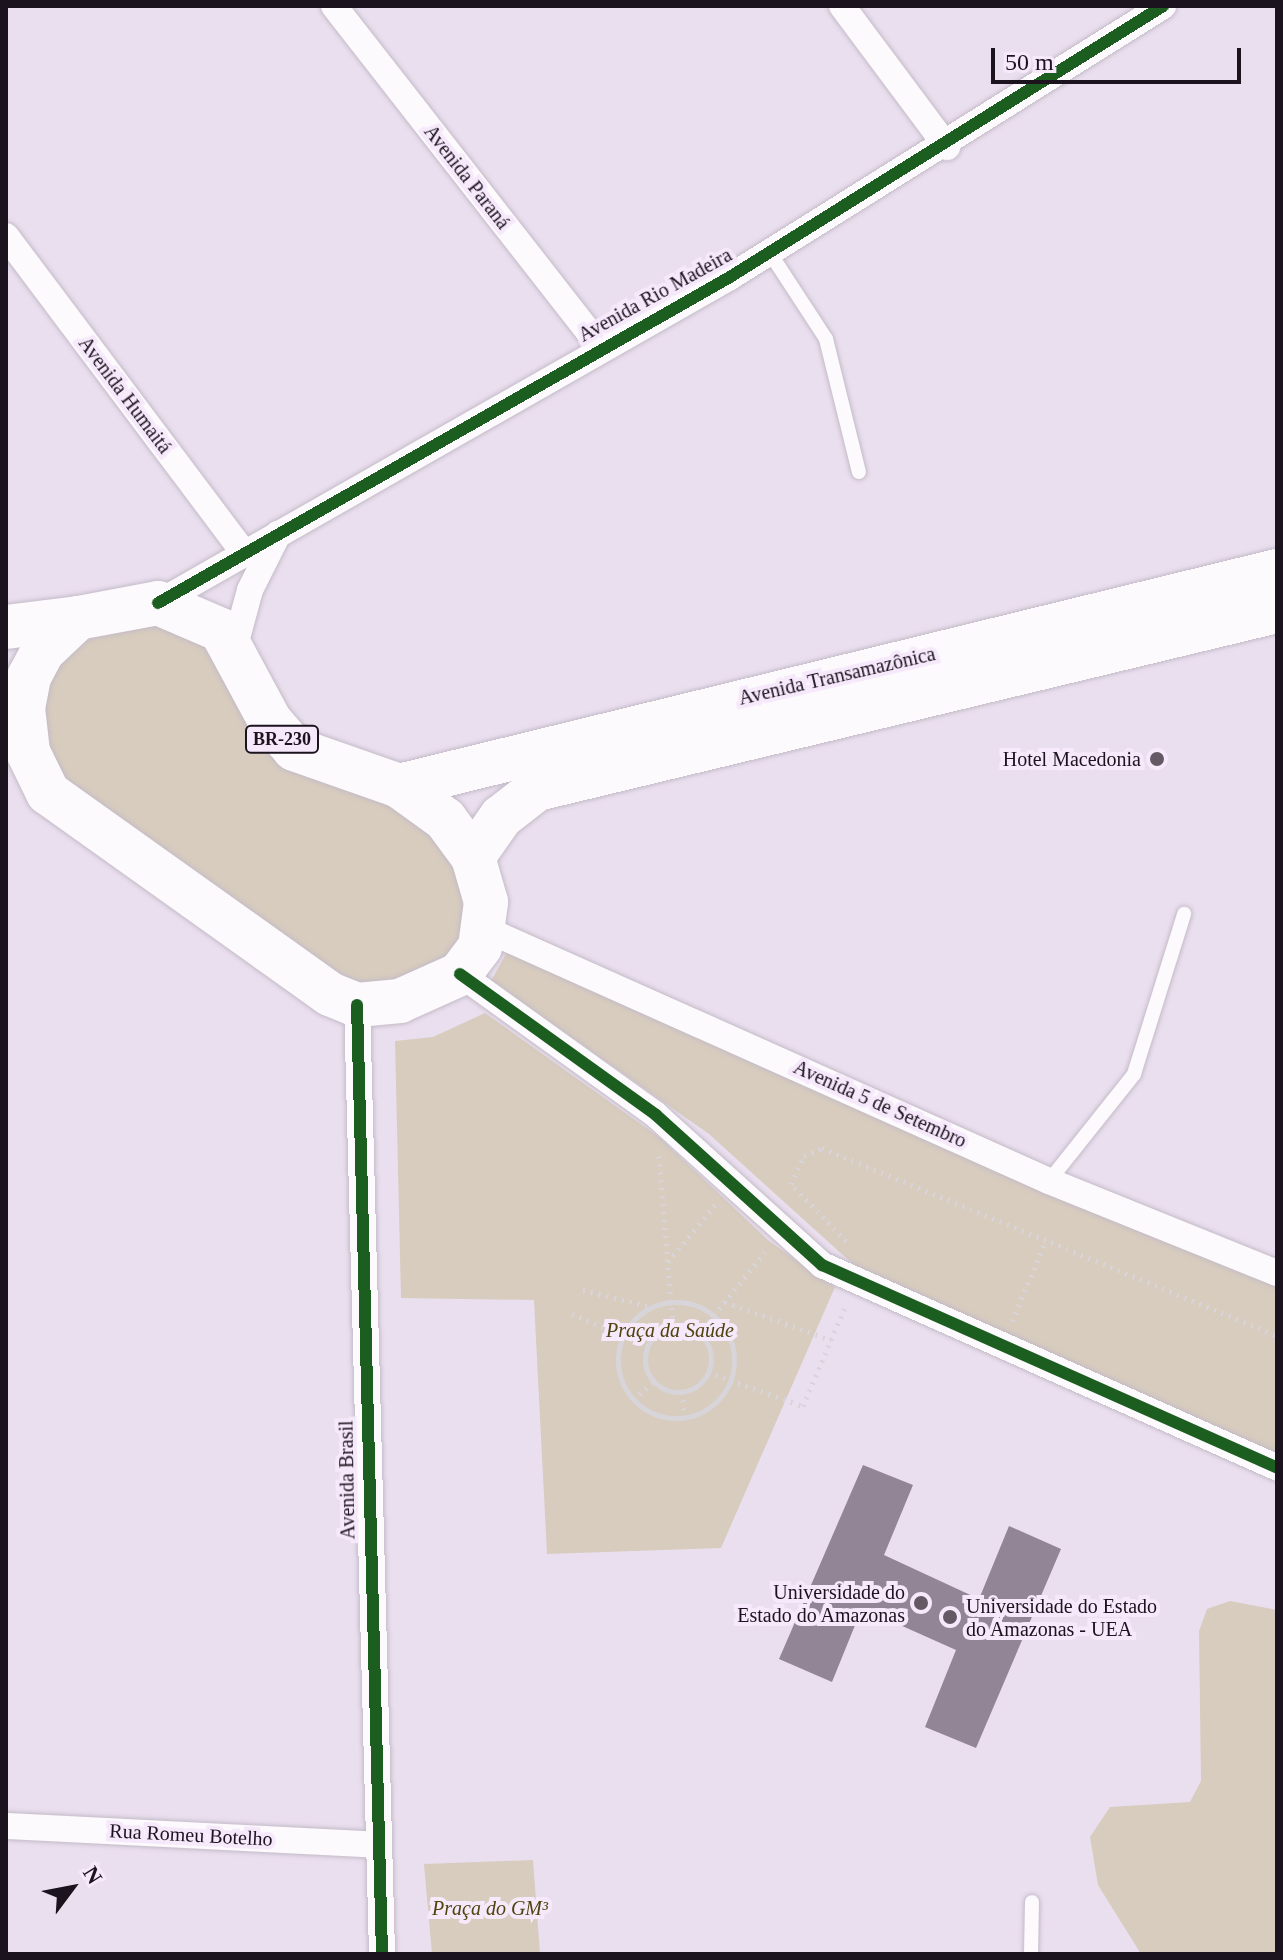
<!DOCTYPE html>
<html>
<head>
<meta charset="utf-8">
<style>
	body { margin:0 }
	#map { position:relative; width:1283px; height:1960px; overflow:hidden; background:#eadfef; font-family:Georgia,serif }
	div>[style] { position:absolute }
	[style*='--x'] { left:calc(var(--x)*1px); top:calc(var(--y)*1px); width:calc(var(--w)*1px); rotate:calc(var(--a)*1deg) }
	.green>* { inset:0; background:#d7ccbe }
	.building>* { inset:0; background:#918596 }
	.path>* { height:5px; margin-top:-2.5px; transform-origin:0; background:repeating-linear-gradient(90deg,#d8d5da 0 2px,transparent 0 8px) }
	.path>.ring { margin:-2.5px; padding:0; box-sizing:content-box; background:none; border:5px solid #d8d5da; border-radius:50% }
	.roads { filter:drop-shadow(0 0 2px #c4bbc7) drop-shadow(0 0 2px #c4bbc7) }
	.service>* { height:14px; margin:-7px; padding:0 7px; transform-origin:7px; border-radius:7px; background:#fcfafd }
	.minor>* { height:26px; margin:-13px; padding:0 13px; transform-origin:13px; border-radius:13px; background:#fcfafd }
	.trunk>* { height:44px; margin:-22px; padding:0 22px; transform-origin:22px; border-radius:22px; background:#fcfafd }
	.cycleway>* { height:12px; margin:-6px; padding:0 6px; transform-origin:6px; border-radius:6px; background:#1b5e20 }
	.dots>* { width:22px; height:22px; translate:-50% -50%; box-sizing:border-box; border:4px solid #f6e9fb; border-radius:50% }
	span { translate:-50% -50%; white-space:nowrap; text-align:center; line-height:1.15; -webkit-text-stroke:8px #f6e9fb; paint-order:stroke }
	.shield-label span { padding:2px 6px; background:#f6e9fb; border:2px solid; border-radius:6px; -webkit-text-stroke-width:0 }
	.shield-label { font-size:18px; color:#1b131d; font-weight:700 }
	.street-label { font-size:20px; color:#1b131d }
	.poi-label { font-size:20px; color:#1b131d }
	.right { translate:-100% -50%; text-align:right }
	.left { translate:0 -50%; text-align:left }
	.park-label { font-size:20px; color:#50430d; font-style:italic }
	.frame { position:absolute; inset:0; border:8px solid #1b131d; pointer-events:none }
	.north { position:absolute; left:32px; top:1848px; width:80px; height:80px; -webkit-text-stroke:6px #f6e9fb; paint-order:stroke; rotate:58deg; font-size:22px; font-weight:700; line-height:32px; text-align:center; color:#1b131d }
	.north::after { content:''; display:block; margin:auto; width:28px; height:36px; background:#1b131d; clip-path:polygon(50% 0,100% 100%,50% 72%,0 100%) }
	.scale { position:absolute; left:991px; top:48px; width:250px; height:36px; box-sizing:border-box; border:4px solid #1b131d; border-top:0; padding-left:10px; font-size:24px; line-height:28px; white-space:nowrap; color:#1b131d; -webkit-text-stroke:6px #f6e9fb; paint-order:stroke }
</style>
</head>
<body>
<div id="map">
	<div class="green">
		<i style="clip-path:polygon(154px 614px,225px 656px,254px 716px,429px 822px,474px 903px,448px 973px,356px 992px,59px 788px,39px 706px,48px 672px,83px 633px)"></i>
		<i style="clip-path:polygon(507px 952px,1277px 1277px,1277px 1456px,865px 1275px,709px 1134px,491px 981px)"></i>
		<i style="clip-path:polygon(485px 1013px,659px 1137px,769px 1241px,835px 1287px,721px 1548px,547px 1554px,534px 1300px,401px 1298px,395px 1041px,433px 1037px)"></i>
		<i style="clip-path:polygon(1230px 1601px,1277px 1610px,1277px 1954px,1141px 1954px,1098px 1885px,1090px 1837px,1110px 1807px,1190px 1802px,1201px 1781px,1199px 1631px,1207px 1609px)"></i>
		<i style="clip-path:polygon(533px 1860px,540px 1954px,432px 1954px,424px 1864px)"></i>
	</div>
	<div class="building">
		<i style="clip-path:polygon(863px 1465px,913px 1485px,884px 1555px,979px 1599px,1009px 1526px,1061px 1549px,976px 1748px,925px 1727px,956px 1650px,862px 1608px,832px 1682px,779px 1659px)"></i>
	</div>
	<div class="path">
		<i style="--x:659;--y:1156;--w:171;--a:85.3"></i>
		<i style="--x:846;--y:1241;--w:79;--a:-134"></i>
		<i style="--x:791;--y:1184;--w:31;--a:-65"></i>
		<i style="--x:804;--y:1156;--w:20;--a:-24"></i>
		<i style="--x:822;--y:1148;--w:492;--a:22.4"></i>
		<i style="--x:668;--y:1262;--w:74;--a:-50.5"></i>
		<i style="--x:583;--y:1290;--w:70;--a:14"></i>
		<i style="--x:725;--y:1302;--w:113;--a:19.7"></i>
		<i class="ring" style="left:618px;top:1302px;width:111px;height:111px"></i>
		<i style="--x:572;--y:1314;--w:82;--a:23.1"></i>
		<i style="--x:1012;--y:1321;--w:87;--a:-67"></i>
		<i class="ring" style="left:645px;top:1326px;width:61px;height:61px"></i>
		<i style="--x:699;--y:1334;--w:105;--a:-51.2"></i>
		<i style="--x:708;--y:1372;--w:101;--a:19.7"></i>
		<i style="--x:803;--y:1406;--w:108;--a:-67"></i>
		<i style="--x:682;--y:1392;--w:25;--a:85"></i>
		<i style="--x:633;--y:1399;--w:27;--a:-39"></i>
	</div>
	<div class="roads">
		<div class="service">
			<i style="--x:770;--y:253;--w:103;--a:56.9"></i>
			<i style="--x:826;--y:339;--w:137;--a:76.1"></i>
			<i style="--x:1049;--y:1181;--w:137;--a:-51.5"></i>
			<i style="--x:1134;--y:1074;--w:168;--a:-72.6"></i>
			<i style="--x:1031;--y:1954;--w:52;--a:-88.9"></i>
		</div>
		<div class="minor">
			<i style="--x:334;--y:6;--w:432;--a:52"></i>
			<i style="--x:842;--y:6;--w:176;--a:53.3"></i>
			<i style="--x:6;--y:236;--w:396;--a:53.1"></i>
			<i style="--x:158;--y:603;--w:658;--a:-29.68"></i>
			<i style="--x:730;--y:277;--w:511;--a:-32.04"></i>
			<i style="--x:234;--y:649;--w:61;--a:-74.8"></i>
			<i style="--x:250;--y:590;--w:63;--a:-63.4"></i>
			<i style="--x:485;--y:929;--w:618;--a:24.08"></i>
			<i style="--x:1049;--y:1181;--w:246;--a:22"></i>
			<i style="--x:460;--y:974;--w:241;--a:35.7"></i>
			<i style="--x:656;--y:1115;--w:224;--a:42.1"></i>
			<i style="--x:822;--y:1265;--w:498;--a:24"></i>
			<i style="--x:357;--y:1005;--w:949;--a:88.49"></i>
			<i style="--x:6;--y:1826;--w:369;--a:2.9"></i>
		</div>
		<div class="trunk">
			<i style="--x:158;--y:603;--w:69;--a:23.2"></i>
			<i style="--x:221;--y:630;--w:103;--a:61.7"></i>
			<i style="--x:270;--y:721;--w:37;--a:49"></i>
			<i style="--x:294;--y:749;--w:111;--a:19.4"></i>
			<i style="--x:399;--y:786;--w:57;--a:35.7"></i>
			<i style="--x:445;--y:819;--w:47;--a:53.6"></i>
			<i style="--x:473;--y:857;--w:47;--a:73.9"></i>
			<i style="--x:486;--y:902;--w:45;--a:97.6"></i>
			<i style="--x:480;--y:947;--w:34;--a:127"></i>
			<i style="--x:460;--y:974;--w:66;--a:155.8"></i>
			<i style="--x:400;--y:1001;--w:43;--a:174.7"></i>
			<i style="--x:357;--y:1005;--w:29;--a:-158"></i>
			<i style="--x:330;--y:994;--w:346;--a:-144.5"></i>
			<i style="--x:48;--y:793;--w:46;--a:-116"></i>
			<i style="--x:28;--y:752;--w:44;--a:-96.5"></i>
			<i style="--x:23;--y:708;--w:32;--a:-79"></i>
			<i style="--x:29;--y:677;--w:30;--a:-62"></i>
			<i style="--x:43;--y:651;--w:48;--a:-43.3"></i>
			<i style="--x:78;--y:618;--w:81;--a:-10.6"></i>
			<i style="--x:6;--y:627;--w:73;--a:-7.1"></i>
			<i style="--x:399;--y:786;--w:904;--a:-13.76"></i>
			<i style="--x:473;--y:857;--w:49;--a:-55"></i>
			<i style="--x:501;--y:817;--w:46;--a:-37.9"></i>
			<i style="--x:537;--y:789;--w:761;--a:-13.53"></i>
		</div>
	</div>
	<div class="cycleway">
		<i style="--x:158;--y:603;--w:658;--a:-29.68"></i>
		<i style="--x:730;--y:277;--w:511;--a:-32.04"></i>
		<i style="--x:460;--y:974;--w:241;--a:35.7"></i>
		<i style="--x:656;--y:1115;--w:224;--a:42.1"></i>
		<i style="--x:822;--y:1265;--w:498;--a:24"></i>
		<i style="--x:357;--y:1005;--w:949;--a:88.49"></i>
	</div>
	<div class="dots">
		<i style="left:1157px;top:759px;background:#635a66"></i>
		<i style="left:921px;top:1603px;background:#635a66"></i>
		<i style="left:950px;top:1617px;background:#635a66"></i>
	</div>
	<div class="shield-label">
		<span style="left:282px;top:739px">BR-230</span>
	</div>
	<div class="street-label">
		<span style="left:467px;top:177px;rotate:52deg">Avenida Paraná</span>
		<span style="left:655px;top:295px;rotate:-29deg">Avenida Rio Madeira</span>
		<span style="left:125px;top:395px;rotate:53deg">Avenida Humaitá</span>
		<span style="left:837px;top:676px;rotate:-13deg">Avenida Transamazônica</span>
		<span style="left:880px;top:1104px;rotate:24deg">Avenida 5 de Setembro</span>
		<span style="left:347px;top:1480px;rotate:-91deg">Avenida Brasil</span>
		<span style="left:191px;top:1835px;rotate:3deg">Rua Romeu Botelho</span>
	</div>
	<div class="poi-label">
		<span class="right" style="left:1141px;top:759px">Hotel Macedonia</span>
		<span class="right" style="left:905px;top:1604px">Universidade do<br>Estado do Amazonas</span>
		<span class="left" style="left:966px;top:1618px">Universidade do Estado<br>do Amazonas - UEA</span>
	</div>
	<div class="park-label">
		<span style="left:670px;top:1330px">Praça da Saúde</span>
		<span style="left:490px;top:1908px">Praça do GM³</span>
	</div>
	<div class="frame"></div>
	<div class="north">N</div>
	<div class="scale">50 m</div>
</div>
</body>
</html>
